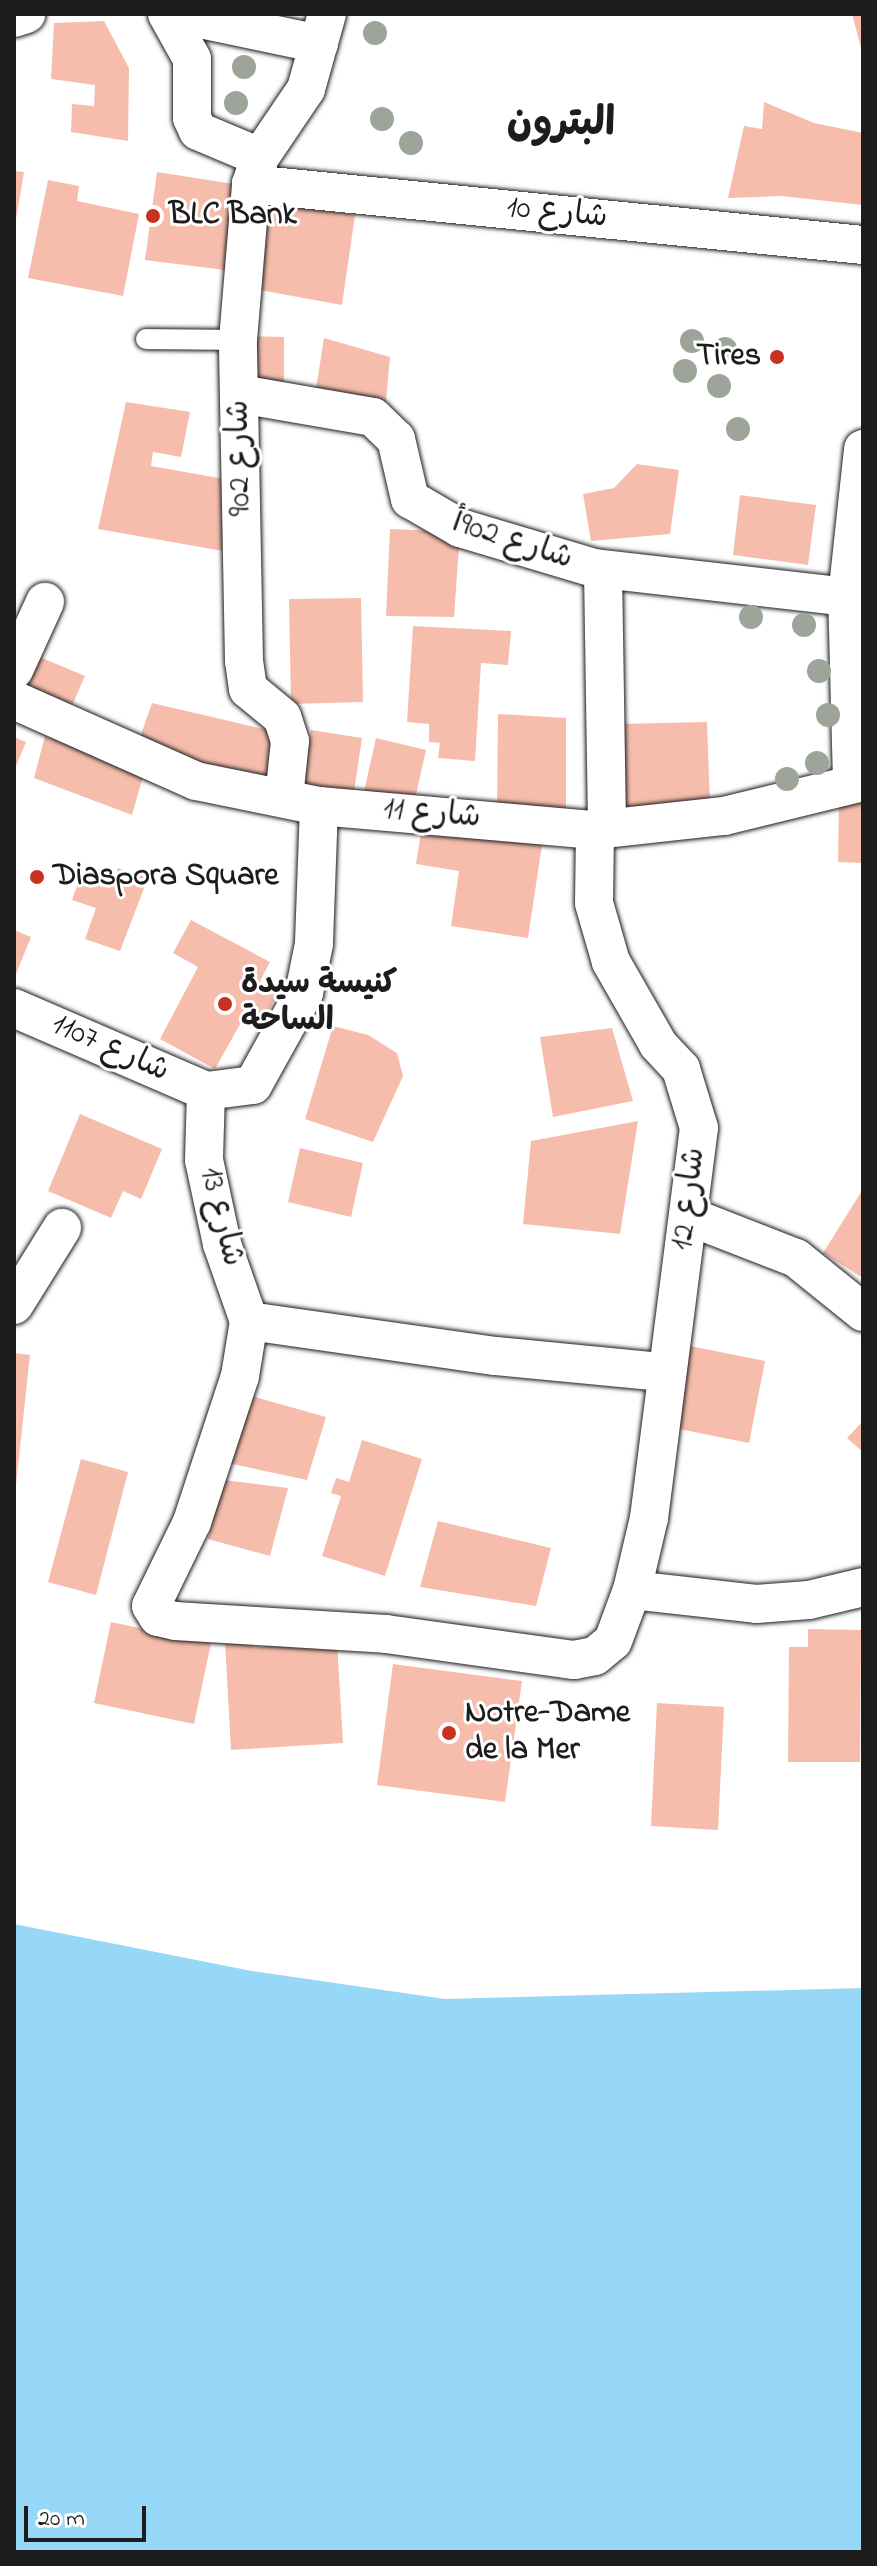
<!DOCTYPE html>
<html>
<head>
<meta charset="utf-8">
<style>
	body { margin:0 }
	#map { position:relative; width:877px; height:2566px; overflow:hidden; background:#fff; font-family:"Indie Flower","Playpen Sans Arabic",sans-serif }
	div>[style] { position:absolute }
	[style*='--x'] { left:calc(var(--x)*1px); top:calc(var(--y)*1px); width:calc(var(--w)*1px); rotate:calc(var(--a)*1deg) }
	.water>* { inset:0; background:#97d8f8 }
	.building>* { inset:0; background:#f6bdad }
	.roads { filter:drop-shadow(0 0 2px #1c1c1c) drop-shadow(0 0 2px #1c1c1c) }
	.lane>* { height:20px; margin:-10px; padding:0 10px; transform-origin:10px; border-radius:10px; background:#fff }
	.street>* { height:38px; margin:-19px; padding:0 19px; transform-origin:19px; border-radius:19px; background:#fff }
	.trees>* { width:24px; height:24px; margin:-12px; border-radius:50%; background:#9da49a }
	.dots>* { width:22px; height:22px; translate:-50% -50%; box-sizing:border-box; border:4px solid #fff; border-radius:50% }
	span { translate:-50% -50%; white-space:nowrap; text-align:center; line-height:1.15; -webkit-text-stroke:6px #fff; paint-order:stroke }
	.street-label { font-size:32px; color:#1c1c1c }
	.poi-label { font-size:32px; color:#1c1c1c; font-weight:700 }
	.left { translate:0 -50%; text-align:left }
	.right { translate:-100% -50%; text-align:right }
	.district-label { font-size:40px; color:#1c1c1c; font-weight:700 }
	.frame { position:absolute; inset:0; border:16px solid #1c1c1c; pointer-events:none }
	.scale { position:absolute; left:24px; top:2506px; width:122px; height:36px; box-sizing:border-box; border:4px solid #1c1c1c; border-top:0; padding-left:10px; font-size:24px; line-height:28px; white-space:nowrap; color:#1c1c1c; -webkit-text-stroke:6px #fff; paint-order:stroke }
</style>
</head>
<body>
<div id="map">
	<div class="water">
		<i style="clip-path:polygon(14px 1924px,252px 1971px,445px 1999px,863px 1988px,863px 2552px,14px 2552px)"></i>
	</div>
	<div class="building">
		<i style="clip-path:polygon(852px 14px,863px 14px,863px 52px,862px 52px)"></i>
		<i style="clip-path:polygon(104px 21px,129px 68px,128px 141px,71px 132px,72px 104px,94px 106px,95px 85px,51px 79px,54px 23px)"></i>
		<i style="clip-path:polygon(764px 102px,814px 123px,863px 133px,863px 205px,781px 196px,728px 198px,744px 126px,762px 129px)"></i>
		<i style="clip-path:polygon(14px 171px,24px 172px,16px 219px,14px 219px)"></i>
		<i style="clip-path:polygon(157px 172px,234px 184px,225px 270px,145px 260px)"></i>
		<i style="clip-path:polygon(48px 180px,79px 186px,77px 201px,139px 214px,123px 296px,28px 278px)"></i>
		<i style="clip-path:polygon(260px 201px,355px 215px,342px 305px,249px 288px)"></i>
		<i style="clip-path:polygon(247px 336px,284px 337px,284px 382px,248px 382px)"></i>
		<i style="clip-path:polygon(324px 338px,390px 357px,385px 411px,316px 389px)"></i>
		<i style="clip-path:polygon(126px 402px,190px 412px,181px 457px,153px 452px,151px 466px,236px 481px,223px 551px,98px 529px)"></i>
		<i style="clip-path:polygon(637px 464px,679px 470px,670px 534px,591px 541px,583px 494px,614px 488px)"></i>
		<i style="clip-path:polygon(740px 495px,816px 505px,808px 565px,733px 555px)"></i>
		<i style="clip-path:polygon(390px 529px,460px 532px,454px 617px,386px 616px)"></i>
		<i style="clip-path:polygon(361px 598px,363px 702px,291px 704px,289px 599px)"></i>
		<i style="clip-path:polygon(413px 626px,511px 631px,508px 665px,481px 663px,475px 761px,438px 758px,440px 743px,429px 742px,429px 724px,407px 722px)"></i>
		<i style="clip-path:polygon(35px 655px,85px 676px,70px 710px,21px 689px)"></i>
		<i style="clip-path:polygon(152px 703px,281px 733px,275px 784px,230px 783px,139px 740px)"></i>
		<i style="clip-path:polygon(498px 714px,566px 718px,566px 813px,497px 813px)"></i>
		<i style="clip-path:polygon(707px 722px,710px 804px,618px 807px,615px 724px)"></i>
		<i style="clip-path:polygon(311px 730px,362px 738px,353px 798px,302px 790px)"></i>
		<i style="clip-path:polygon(45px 736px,144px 773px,132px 815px,34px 778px)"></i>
		<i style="clip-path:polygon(14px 737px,26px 742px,14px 771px)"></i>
		<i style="clip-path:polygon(376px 738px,426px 750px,413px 808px,363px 796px)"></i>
		<i style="clip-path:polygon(839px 799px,863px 800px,863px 863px,838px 862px)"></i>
		<i style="clip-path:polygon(423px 820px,543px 838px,528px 938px,451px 926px,459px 871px,416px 864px)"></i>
		<i style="clip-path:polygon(118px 868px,148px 878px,120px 951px,85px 939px,96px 908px,72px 900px,82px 872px,113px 883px)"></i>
		<i style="clip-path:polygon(191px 920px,270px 962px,260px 981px,279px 991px,260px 1026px,244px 1017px,215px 1069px,160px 1039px,198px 967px,173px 953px)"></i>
		<i style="clip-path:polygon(14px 930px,31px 937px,14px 979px)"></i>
		<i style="clip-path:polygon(333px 1026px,368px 1035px,397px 1053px,403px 1076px,373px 1142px,305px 1119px)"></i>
		<i style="clip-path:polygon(612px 1028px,633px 1101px,553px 1117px,540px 1037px)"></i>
		<i style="clip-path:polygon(80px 1114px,162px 1149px,141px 1199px,123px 1191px,111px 1218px,48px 1191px)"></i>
		<i style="clip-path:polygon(638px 1121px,620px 1234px,523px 1224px,531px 1141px)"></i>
		<i style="clip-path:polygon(300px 1148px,363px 1163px,351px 1217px,288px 1202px)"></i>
		<i style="clip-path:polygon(863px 1189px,863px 1278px,823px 1253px)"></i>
		<i style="clip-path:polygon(690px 1346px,765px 1361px,749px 1443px,674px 1428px)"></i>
		<i style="clip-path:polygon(14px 1353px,30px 1355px,16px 1485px,14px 1485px)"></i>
		<i style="clip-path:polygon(244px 1394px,326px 1417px,307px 1480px,223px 1462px)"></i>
		<i style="clip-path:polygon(863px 1421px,863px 1452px,847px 1438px)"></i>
		<i style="clip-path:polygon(362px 1440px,422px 1459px,385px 1576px,322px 1556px,341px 1496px,331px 1493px,336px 1478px,349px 1482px)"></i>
		<i style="clip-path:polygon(81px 1459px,128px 1472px,96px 1595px,48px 1582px)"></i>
		<i style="clip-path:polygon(224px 1480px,288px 1488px,270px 1556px,208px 1539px)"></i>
		<i style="clip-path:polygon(438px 1521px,551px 1548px,536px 1606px,420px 1587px)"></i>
		<i style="clip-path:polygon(111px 1622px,211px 1643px,194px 1724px,94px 1703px)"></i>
		<i style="clip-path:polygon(808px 1629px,861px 1630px,860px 1762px,788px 1762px,789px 1647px,808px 1647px)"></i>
		<i style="clip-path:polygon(253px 1639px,253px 1647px,337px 1642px,343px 1743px,231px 1750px,225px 1641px)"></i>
		<i style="clip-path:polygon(393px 1664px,522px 1681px,505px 1802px,377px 1785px)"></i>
		<i style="clip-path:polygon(657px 1703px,724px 1707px,718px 1830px,651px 1826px)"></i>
	</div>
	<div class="roads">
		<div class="lane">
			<i style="--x:146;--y:339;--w:92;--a:0.6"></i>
		</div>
		<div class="street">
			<i style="--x:167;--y:14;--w:51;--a:60.9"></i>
			<i style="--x:192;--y:59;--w:59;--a:90"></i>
			<i style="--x:192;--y:118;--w:14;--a:65"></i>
			<i style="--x:198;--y:131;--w:67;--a:22.8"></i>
			<i style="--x:176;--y:14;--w:146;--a:11.8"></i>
			<i style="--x:14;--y:18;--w:13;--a:-18"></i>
			<i style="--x:251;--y:184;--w:615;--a:5.69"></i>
			<i style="--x:240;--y:394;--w:135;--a:9.8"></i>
			<i style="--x:373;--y:417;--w:32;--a:44"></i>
			<i style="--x:396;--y:439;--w:62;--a:76.9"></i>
			<i style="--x:410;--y:499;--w:58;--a:30.1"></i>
			<i style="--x:460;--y:528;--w:140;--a:16.6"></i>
			<i style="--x:594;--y:568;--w:255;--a:6.5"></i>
			<i style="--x:603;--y:570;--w:259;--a:89.1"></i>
			<i style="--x:14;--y:670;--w:75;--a:-65.5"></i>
			<i style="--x:14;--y:700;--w:199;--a:24"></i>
			<i style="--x:196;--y:781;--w:126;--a:11.5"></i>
			<i style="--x:319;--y:806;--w:277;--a:5"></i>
			<i style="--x:595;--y:830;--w:130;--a:-6.2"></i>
			<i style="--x:724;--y:816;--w:143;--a:-13.7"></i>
			<i style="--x:852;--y:782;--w:185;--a:-91.5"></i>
			<i style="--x:847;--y:597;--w:149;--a:-83.8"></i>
			<i style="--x:284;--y:798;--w:57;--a:-84"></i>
			<i style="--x:290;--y:741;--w:25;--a:-108"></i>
			<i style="--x:282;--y:717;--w:44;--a:-140.5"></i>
			<i style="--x:248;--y:689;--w:28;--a:-98"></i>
			<i style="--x:244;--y:661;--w:321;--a:-91.1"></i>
			<i style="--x:238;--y:340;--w:157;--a:-85.2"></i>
			<i style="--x:251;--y:184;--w:28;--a:-72"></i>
			<i style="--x:260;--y:157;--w:82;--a:-55.9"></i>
			<i style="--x:306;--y:89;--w:78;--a:-74.4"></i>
			<i style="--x:319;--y:806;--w:138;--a:92.1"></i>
			<i style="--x:314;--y:944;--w:50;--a:101.5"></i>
			<i style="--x:304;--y:993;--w:105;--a:119"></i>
			<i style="--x:253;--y:1085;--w:47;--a:172.7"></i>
			<i style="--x:206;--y:1091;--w:69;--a:91.7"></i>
			<i style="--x:204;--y:1160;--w:86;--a:77.9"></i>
			<i style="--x:222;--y:1244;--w:82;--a:70.7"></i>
			<i style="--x:249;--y:1321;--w:56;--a:99.3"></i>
			<i style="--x:240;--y:1376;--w:154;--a:108.2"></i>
			<i style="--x:192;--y:1522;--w:93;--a:116"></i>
			<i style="--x:151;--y:1606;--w:13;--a:58"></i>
			<i style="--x:158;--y:1617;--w:17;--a:13"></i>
			<i style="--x:175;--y:1621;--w:211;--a:3.5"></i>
			<i style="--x:386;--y:1634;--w:190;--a:7.9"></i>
			<i style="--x:574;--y:1660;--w:21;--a:-11"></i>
			<i style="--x:595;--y:1656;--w:23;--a:-40"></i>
			<i style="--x:613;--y:1641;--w:54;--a:-69.6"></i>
			<i style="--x:632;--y:1590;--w:74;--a:-76.7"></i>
			<i style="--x:649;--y:1518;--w:393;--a:-82.7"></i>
			<i style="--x:699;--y:1128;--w:62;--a:-107"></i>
			<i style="--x:681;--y:1069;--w:34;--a:-133"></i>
			<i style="--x:658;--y:1044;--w:95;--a:-119.8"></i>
			<i style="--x:611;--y:962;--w:61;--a:-106.1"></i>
			<i style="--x:594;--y:903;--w:73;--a:-89.2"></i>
			<i style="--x:14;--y:1008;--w:209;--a:23.4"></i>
			<i style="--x:688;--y:1216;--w:116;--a:21.3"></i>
			<i style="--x:796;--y:1258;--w:86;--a:38.9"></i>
			<i style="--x:14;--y:1305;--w:91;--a:-58.1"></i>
			<i style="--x:249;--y:1321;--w:249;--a:8.1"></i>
			<i style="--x:496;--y:1356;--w:168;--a:5.5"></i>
			<i style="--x:632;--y:1590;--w:125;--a:6.4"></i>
			<i style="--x:756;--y:1604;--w:53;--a:-4.3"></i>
			<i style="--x:809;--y:1600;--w:56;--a:-13.5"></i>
		</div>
	</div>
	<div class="trees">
		<i style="left:375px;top:33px"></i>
		<i style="left:244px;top:67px"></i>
		<i style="left:236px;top:103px"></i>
		<i style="left:382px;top:119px"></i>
		<i style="left:411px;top:143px"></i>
		<i style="left:692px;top:341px"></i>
		<i style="left:725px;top:349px"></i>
		<i style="left:685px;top:371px"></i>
		<i style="left:719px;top:386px"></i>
		<i style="left:738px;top:429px"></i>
		<i style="left:751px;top:617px"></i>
		<i style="left:804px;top:625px"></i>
		<i style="left:819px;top:671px"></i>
		<i style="left:828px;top:715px"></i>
		<i style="left:817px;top:763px"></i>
		<i style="left:787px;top:779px"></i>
	</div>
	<div class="dots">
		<i style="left:153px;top:216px;background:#c8321e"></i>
		<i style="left:777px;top:357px;background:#c8321e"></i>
		<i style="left:37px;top:877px;background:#c8321e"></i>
		<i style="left:225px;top:1004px;background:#c8321e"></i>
		<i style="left:449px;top:1733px;background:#c8321e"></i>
	</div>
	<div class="street-label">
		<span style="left:557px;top:214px;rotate:6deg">شارع 10</span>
		<span style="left:241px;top:458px;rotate:-91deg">شارع 902</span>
		<span style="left:512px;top:542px;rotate:18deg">شارع 902أ</span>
		<span style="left:432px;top:815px;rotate:5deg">شارع 11</span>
		<span style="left:110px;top:1049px;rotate:24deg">شارع 1107</span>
		<span style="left:690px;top:1199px;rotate:-83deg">شارع 12</span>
		<span style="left:220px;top:1217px;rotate:76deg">شارع 13</span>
	</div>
	<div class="poi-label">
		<span class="left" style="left:169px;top:216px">BLC Bank</span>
		<span class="right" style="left:761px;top:357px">Tires</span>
		<span class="left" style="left:53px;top:877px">Diaspora Square</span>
		<span class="left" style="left:241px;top:1004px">كنيسة سيدة<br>الساحة</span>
		<span class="left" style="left:465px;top:1733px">Notre-Dame<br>de la Mer</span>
	</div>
	<div class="district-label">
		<span style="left:561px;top:125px">البترون</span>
	</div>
	<div class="frame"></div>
	<div class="scale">20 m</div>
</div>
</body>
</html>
